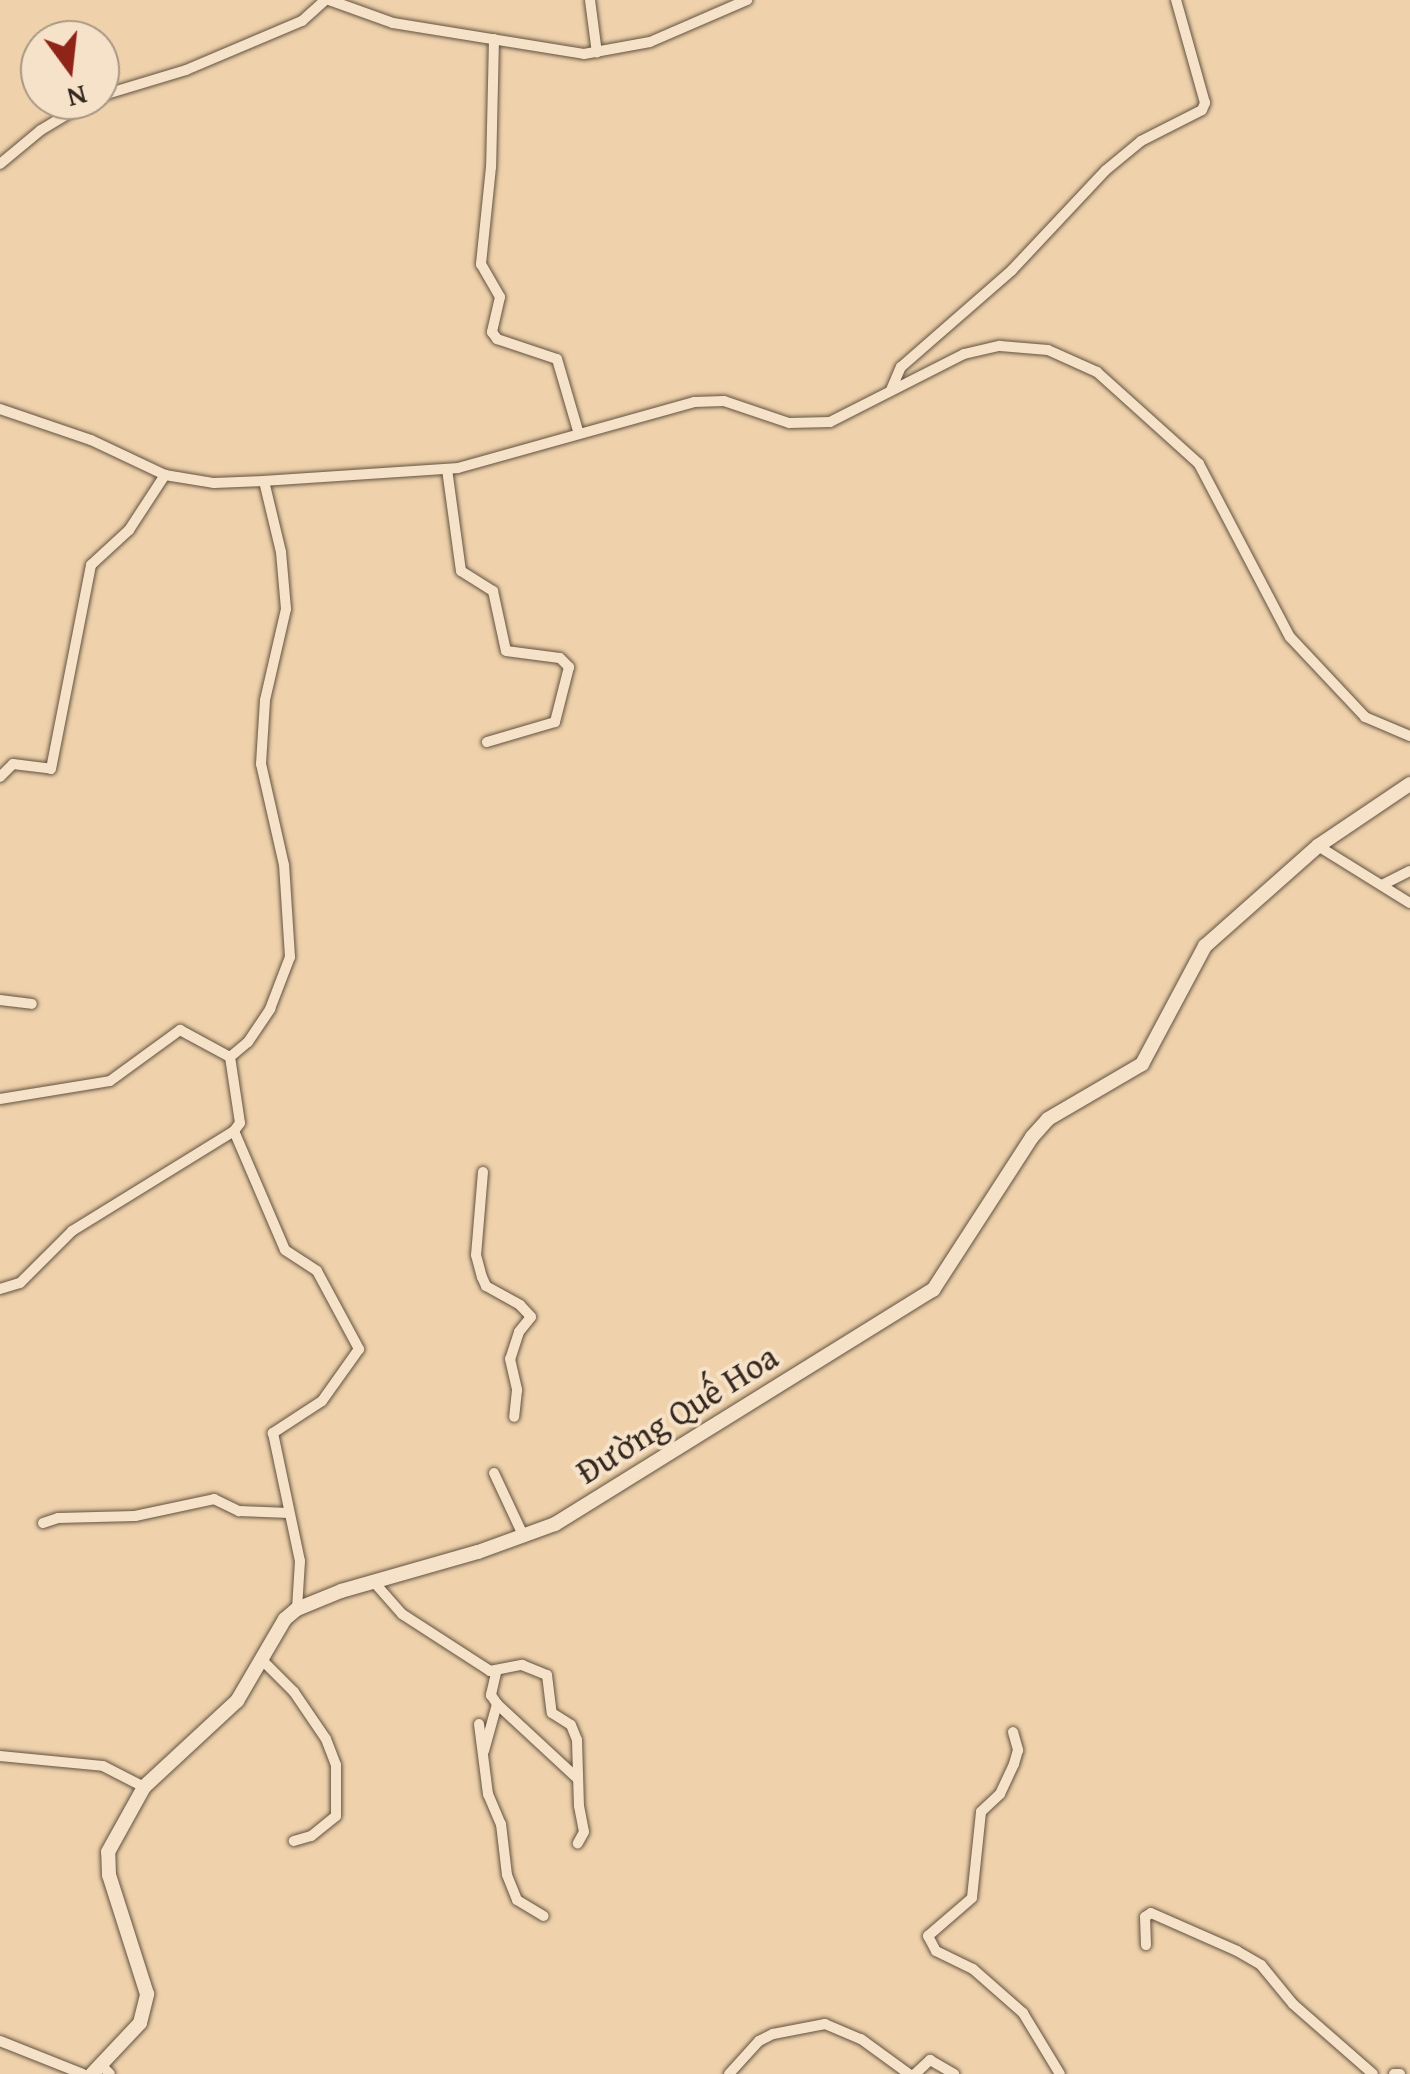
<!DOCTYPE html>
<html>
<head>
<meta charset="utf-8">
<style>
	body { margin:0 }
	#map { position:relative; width:1410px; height:2074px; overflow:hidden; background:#efd2ab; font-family:"Gentium Book Plus",serif }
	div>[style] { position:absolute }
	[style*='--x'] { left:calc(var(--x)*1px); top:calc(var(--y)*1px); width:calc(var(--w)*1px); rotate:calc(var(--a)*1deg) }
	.roads { filter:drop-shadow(0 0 2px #625242) drop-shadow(0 0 2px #625242) }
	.street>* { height:10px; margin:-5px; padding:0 5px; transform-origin:5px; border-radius:5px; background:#f5e2c8 }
	.secondary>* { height:14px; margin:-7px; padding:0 7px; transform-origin:7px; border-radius:7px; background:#f5e2c8 }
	span { translate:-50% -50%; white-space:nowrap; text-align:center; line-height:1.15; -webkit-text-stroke:8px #f5e2c8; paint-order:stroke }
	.street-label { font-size:35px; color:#33271f }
	.north { position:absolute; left:20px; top:20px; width:100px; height:100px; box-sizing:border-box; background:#f5e2c8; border:2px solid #a79784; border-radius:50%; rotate:165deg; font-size:28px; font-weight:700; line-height:40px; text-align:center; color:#33271f }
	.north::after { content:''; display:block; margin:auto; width:35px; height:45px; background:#8f2418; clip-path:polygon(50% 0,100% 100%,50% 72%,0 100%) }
</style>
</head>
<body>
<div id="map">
	<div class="roads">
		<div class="street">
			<i style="--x:329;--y:0;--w:68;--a:19.8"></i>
			<i style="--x:393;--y:23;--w:193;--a:9.2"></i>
			<i style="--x:584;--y:54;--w:67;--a:-10.3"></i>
			<i style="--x:650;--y:42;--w:106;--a:-23.4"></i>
			<i style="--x:590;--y:0;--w:53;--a:82.5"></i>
			<i style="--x:494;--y:39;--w:128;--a:91.3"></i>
			<i style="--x:491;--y:167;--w:98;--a:95.9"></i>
			<i style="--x:481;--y:264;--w:38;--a:60"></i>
			<i style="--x:500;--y:297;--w:36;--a:103"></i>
			<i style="--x:492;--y:332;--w:9;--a:54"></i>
			<i style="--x:497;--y:339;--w:63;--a:18.4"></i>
			<i style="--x:557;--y:359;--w:78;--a:73.7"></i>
			<i style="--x:100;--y:96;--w:90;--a:-16.8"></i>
			<i style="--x:186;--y:70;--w:126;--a:-22.9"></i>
			<i style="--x:302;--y:21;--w:31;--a:-42"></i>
			<i style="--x:0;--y:164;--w:53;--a:-39.7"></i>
			<i style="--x:41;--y:130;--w:58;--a:-31"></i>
			<i style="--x:891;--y:390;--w:25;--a:-67"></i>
			<i style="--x:901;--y:367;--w:147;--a:-41.1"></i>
			<i style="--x:1012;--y:270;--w:137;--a:-46.8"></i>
			<i style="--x:1106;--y:170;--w:45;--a:-39.6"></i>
			<i style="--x:1141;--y:141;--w:68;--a:-26.9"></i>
			<i style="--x:1202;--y:110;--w:8;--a:-67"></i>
			<i style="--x:1205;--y:103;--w:107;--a:-105.7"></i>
			<i style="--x:0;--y:409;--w:96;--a:18.8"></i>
			<i style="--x:91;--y:440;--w:82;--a:25.3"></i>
			<i style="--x:165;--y:475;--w:50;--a:9.3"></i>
			<i style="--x:214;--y:483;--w:50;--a:-2.3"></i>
			<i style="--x:264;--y:481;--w:194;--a:-3.8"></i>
			<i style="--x:458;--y:468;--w:245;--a:-15.6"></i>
			<i style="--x:694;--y:402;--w:30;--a:-2"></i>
			<i style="--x:724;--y:401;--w:69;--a:18.7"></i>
			<i style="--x:789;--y:423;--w:41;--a:-1.4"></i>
			<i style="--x:830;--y:422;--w:150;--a:-26.9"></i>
			<i style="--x:964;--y:354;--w:37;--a:-13"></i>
			<i style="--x:1000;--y:346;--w:48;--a:4.8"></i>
			<i style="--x:1048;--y:350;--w:54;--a:24.2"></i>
			<i style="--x:1097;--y:372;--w:137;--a:42"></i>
			<i style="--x:1199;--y:464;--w:195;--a:62.3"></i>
			<i style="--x:1290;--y:637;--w:110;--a:46.8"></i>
			<i style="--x:1365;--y:717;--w:49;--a:22.9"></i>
			<i style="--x:447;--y:469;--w:103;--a:82.2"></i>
			<i style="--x:461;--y:571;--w:38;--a:32"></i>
			<i style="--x:493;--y:591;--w:61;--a:77.8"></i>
			<i style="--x:506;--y:651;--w:54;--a:7.4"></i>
			<i style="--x:560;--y:658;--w:13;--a:45"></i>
			<i style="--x:569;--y:667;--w:57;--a:104.3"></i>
			<i style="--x:555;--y:722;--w:71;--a:163.6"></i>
			<i style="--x:0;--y:777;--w:18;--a:-45"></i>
			<i style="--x:13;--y:764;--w:38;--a:7"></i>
			<i style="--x:51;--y:769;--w:208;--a:-78.9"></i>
			<i style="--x:91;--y:565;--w:52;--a:-42.6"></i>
			<i style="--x:129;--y:530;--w:66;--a:-56.8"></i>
			<i style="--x:1318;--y:846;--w:108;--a:31.8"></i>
			<i style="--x:1382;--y:885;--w:31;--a:-27"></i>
			<i style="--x:0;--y:1000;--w:32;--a:7"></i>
			<i style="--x:0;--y:1099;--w:111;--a:-9.3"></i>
			<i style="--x:110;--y:1081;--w:87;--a:-36.1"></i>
			<i style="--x:180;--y:1030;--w:57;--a:28.4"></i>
			<i style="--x:234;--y:1131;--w:129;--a:66.8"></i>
			<i style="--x:285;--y:1250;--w:38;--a:33"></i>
			<i style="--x:317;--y:1271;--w:89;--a:61.7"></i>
			<i style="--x:359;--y:1349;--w:64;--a:125.4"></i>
			<i style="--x:322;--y:1401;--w:59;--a:146.9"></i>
			<i style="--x:273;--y:1433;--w:131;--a:78.1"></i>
			<i style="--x:300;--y:1561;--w:48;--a:93.6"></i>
			<i style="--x:483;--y:1172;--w:83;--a:94.8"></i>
			<i style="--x:476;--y:1255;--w:23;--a:75"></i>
			<i style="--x:482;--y:1277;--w:10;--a:66"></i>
			<i style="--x:486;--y:1286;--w:39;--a:29"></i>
			<i style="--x:520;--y:1305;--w:16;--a:47"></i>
			<i style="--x:531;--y:1317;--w:19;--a:129"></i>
			<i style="--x:519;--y:1332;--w:28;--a:108"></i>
			<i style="--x:510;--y:1359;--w:32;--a:77"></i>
			<i style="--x:517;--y:1390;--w:27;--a:96"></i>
			<i style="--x:0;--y:1289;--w:21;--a:-17"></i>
			<i style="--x:20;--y:1283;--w:74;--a:-45"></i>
			<i style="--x:72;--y:1231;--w:190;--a:-31.7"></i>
			<i style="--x:234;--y:1131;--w:10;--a:-53"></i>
			<i style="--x:240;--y:1123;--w:67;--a:-98.6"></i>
			<i style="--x:230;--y:1057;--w:23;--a:-40"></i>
			<i style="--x:248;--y:1042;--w:40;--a:-56"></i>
			<i style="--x:270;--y:1009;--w:56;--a:-69"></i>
			<i style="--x:290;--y:957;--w:92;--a:-93.7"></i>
			<i style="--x:284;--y:865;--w:104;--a:-102.8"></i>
			<i style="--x:261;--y:764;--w:64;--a:-86.4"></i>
			<i style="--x:265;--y:700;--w:93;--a:-77"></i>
			<i style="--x:286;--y:609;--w:57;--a:-95"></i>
			<i style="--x:281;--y:552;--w:73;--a:-103.5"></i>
			<i style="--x:494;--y:1473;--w:71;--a:64.9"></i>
			<i style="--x:43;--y:1523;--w:16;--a:-18"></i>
			<i style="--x:58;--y:1518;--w:77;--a:-1.5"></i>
			<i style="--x:135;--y:1516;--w:81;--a:-12.1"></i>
			<i style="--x:214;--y:1499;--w:28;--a:26"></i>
			<i style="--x:239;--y:1511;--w:50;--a:2.3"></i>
			<i style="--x:373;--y:1581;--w:44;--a:48.7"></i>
			<i style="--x:402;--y:1614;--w:105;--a:32.9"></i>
			<i style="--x:490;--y:1671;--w:33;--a:-11"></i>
			<i style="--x:522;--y:1665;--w:27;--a:22"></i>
			<i style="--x:547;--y:1675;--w:38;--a:83"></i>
			<i style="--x:552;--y:1713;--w:22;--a:32"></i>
			<i style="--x:571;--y:1725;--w:16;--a:68"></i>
			<i style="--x:577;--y:1740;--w:66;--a:88.3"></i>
			<i style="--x:579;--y:1806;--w:26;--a:79"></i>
			<i style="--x:584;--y:1832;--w:13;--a:119"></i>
			<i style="--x:262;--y:1660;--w:45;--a:45"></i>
			<i style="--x:294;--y:1692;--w:57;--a:55.8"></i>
			<i style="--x:326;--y:1739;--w:28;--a:69"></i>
			<i style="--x:336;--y:1765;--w:51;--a:90"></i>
			<i style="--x:336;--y:1816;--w:32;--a:141"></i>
			<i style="--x:311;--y:1836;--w:18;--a:164"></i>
			<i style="--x:496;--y:1673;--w:23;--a:103"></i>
			<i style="--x:491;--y:1695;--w:11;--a:56"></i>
			<i style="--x:497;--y:1704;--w:110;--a:42.8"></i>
			<i style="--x:479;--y:1724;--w:71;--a:82.7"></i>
			<i style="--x:488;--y:1794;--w:33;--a:67"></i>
			<i style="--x:501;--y:1824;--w:51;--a:83.3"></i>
			<i style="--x:507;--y:1875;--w:27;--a:68"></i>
			<i style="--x:517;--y:1900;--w:31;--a:31"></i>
			<i style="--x:1013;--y:1732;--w:19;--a:74"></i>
			<i style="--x:1018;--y:1750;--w:15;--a:106"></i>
			<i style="--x:1014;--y:1764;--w:33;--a:115"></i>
			<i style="--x:1000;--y:1794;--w:26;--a:137"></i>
			<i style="--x:981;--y:1812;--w:86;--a:96"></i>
			<i style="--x:972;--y:1898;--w:58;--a:139.2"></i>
			<i style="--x:928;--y:1936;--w:17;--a:62"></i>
			<i style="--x:936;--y:1951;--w:41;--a:25.9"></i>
			<i style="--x:973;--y:1969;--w:67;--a:41.3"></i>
			<i style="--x:1023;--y:2013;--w:71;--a:58.8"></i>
			<i style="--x:484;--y:1751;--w:49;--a:-74.5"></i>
			<i style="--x:0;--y:1756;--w:103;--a:5.5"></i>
			<i style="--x:103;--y:1766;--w:46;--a:27.1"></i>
			<i style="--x:1146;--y:1945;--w:28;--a:-92"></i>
			<i style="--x:1145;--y:1917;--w:7;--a:-34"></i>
			<i style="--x:1151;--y:1913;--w:94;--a:23.8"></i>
			<i style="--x:1237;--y:1951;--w:28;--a:30"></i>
			<i style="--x:1261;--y:1965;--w:50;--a:50.6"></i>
			<i style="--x:1293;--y:2004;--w:106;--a:41.2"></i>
			<i style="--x:0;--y:2041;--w:89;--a:21.7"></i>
			<i style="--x:102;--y:2066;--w:11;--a:45"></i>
			<i style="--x:729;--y:2074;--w:45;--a:-47.7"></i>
			<i style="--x:759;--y:2041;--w:16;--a:-27"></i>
			<i style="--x:773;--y:2034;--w:53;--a:-10.9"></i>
			<i style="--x:825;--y:2024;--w:39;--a:23"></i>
			<i style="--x:861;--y:2039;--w:59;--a:36.1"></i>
			<i style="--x:915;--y:2074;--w:21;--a:-43"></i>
			<i style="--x:930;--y:2060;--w:28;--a:30"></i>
			<i style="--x:1394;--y:2074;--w:6;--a:0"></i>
		</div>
		<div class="secondary">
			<i style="--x:92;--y:2074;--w:70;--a:-46.7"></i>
			<i style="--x:140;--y:2023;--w:30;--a:-76"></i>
			<i style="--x:147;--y:1994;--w:125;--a:-107.7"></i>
			<i style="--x:109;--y:1875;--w:23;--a:-92"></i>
			<i style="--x:108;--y:1852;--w:74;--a:-61"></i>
			<i style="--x:144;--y:1787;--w:127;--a:-42.8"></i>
			<i style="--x:237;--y:1701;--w:95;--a:-59.7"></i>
			<i style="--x:285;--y:1619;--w:16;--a:-40"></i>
			<i style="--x:297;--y:1609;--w:48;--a:-22.2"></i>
			<i style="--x:341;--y:1591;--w:142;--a:-15.9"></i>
			<i style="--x:478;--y:1552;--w:82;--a:-20"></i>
			<i style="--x:555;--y:1524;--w:445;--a:-31.8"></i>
			<i style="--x:933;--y:1290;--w:182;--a:-57.1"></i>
			<i style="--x:1032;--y:1137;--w:24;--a:-48"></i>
			<i style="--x:1048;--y:1119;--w:109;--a:-30.3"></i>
			<i style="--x:1142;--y:1064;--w:134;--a:-61.9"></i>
			<i style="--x:1205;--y:946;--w:151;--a:-41.5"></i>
			<i style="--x:1318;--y:846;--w:111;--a:-34"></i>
		</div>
	</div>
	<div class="street-label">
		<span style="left:677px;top:1414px;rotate:-32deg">Đường Quế Hoa</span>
	</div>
	<div class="north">N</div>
</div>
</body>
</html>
